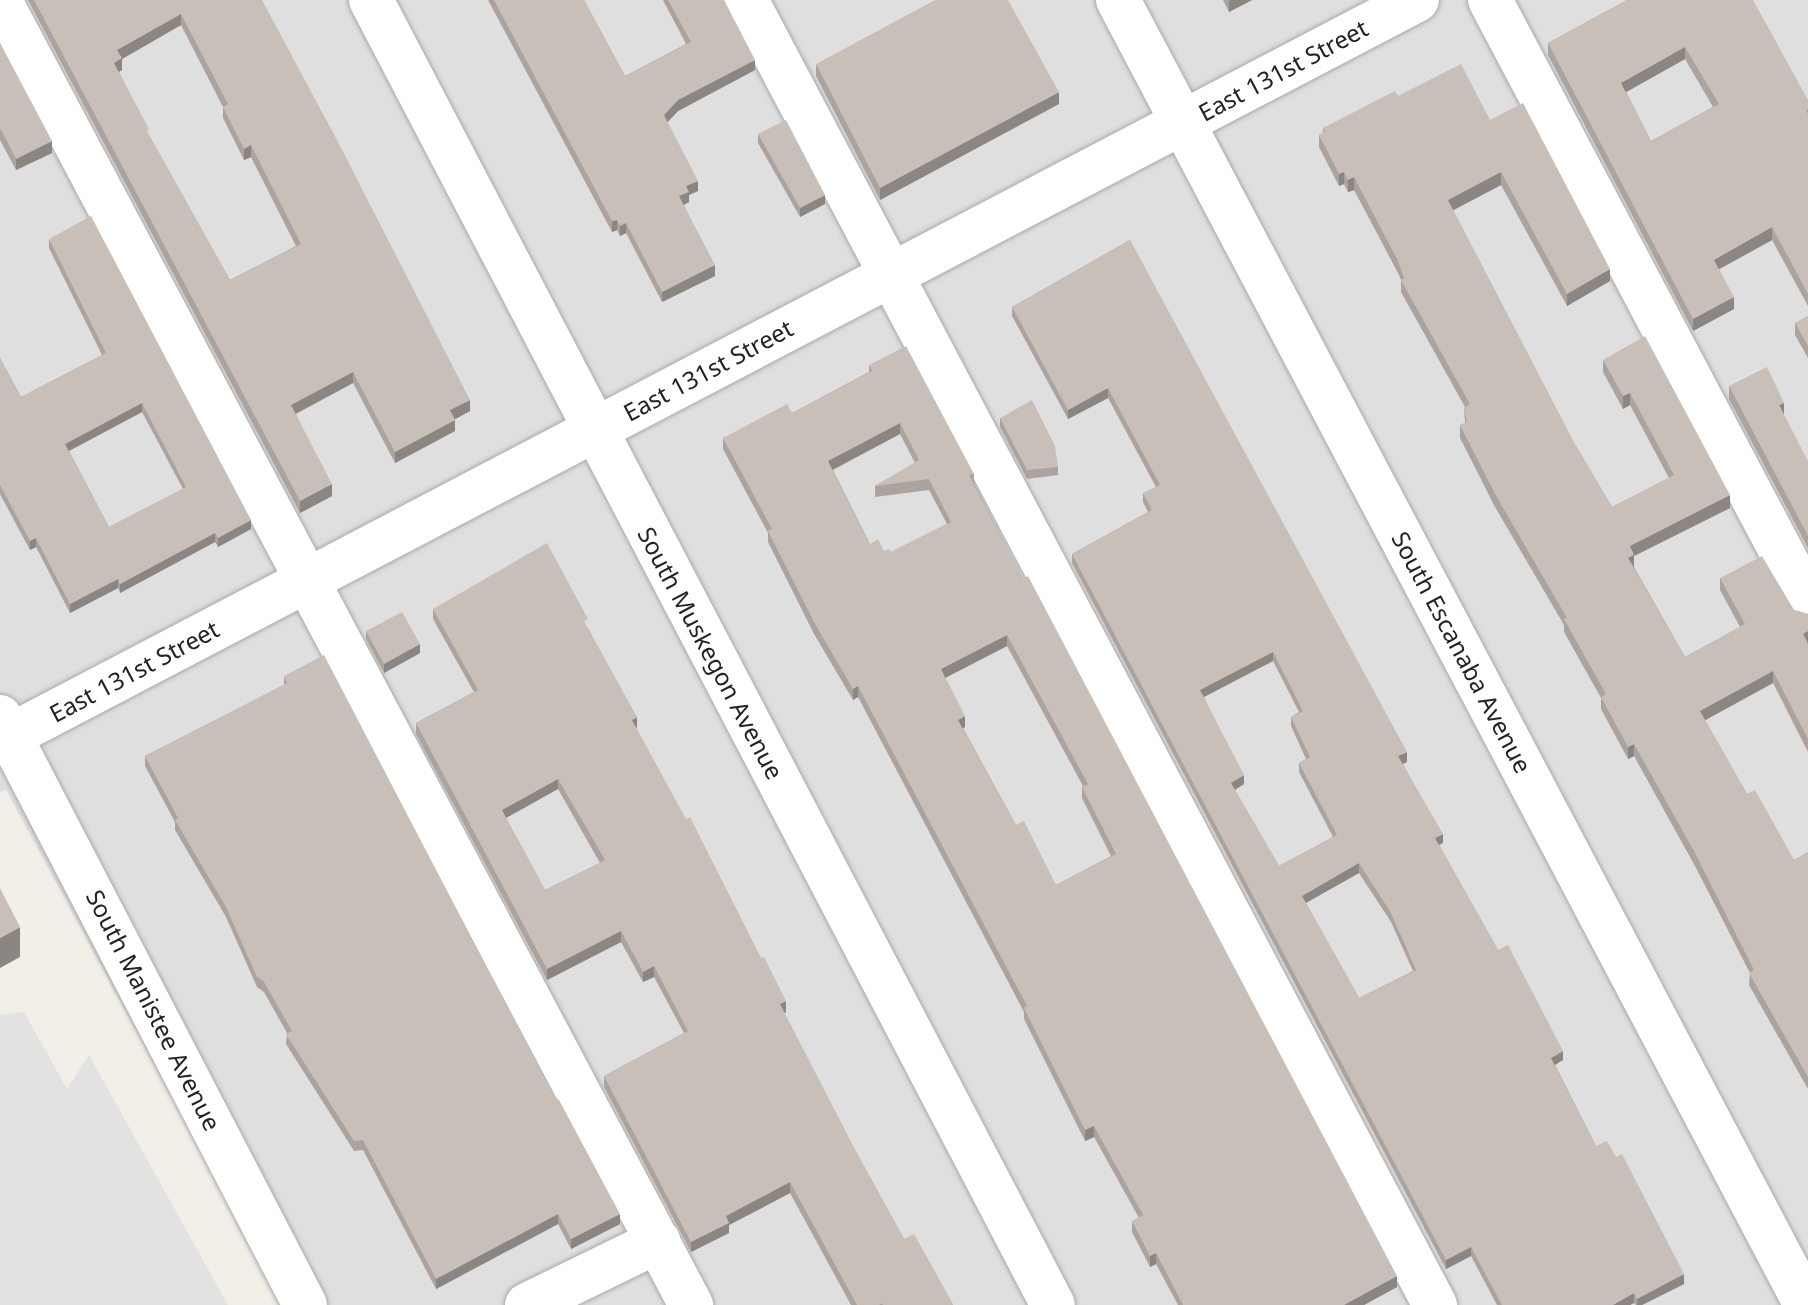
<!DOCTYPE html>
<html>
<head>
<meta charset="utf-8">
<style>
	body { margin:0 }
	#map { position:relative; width:1808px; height:1305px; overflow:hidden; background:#f2efe9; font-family:"Noto Sans",sans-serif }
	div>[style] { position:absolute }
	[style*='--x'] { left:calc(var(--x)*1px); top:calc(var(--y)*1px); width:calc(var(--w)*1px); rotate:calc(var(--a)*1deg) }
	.residential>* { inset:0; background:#e0dfdf }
	.parking>* { inset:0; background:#e2e2e2 }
	.roads { filter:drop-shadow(0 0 2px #a9a9a9) drop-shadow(0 0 2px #a9a9a9) }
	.minor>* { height:44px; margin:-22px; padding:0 22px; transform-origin:22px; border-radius:22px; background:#fff }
	.wall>* { inset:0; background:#aba49e }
	.shaded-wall>* { inset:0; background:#8b8681 }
	.building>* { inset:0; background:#c7bfb8 }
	span { translate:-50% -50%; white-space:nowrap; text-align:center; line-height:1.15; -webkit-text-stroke:6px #fff; paint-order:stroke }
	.street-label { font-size:24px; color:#222 }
</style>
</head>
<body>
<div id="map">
	<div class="residential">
		<i style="clip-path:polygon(0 0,1808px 0,1808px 1305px,284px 1305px,6px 790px,0 792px)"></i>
	</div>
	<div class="parking">
		<i style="clip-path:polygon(24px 1012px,67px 1089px,89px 1055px,228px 1305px,0 1305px,0 1015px)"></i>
	</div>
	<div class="roads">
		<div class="minor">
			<i style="--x:371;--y:0;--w:1472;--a:62.41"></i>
			<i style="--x:746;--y:0;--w:1476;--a:62.17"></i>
			<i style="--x:1118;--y:0;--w:1475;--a:62.2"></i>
			<i style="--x:1490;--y:0;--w:681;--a:62.16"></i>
			<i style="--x:0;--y:1;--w:1476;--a:62.08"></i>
			<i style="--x:0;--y:717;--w:662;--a:62.58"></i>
			<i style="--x:0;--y:741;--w:1599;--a:-27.61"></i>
			<i style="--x:527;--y:1305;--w:146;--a:-26"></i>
		</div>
	</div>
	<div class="wall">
		<i style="clip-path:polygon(evenodd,28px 0,252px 0,470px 411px,454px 419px,455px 431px,395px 463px,353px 383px,296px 414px,332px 496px,300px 513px,28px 0,181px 25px,223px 107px,223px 118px,244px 160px,251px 157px,296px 246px,230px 280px,149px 136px,119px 72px,122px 70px,122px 59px,181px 25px)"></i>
		<i style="clip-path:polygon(488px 0,584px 0,625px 76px,686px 44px,663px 0,724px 0,755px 70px,678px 111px,667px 122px,698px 191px,689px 195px,689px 202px,684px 205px,715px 276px,662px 302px,626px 233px,620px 236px,617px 230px,612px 232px)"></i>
		<i style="clip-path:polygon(1223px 0,1252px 0,1229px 12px)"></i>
		<i style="clip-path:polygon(evenodd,1627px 0,1808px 100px,1808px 306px,1772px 240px,1719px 269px,1734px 309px,1693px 331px,1548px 55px,1548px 43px,1627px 0,1685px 59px,1713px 107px,1651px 141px,1626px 92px,1685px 59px)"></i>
		<i style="clip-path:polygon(0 43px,52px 153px,16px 170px,0 140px)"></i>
		<i style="clip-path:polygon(816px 64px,1059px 104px,880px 200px,816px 76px)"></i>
		<i style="clip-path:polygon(1398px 96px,1490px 120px,1610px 281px,1567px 306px,1501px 185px,1453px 210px,1573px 441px,1612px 507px,1669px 478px,1630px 405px,1623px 409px,1603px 372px,1603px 360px,1730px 508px,1634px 556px,1634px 567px,1685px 657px,1740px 627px,1720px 590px,1720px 578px,1794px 610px,1808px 614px,1808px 752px,1773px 683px,1705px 720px,1747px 794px,1794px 860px,1808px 852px,1808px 1089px,1749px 985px,1750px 973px,1695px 866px,1634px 756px,1628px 759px,1601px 709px,1601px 698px,1564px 632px,1564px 625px,1495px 507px,1460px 438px,1460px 425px,1465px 423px,1464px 408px,1465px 407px,1401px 292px,1401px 280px,1398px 273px,1354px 190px,1348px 192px,1344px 184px,1339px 186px,1319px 147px,1319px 135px,1323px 133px,1323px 128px)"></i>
		<i style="clip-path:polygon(758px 134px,825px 204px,800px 217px,758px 143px)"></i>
		<i style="clip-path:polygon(evenodd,49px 239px,251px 529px,218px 547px,215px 542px,120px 593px,118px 588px,70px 613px,36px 547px,30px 550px,0 494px,0 358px,21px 397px,102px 355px,49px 248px,49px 239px,142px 412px,183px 489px,109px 527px,69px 451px,142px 412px)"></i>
		<i style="clip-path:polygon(evenodd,1130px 240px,1407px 762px,1403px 764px,1443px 843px,1439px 845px,1498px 950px,1563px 1060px,1555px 1065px,1596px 1146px,1684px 1284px,1642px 1305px,1636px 1305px,1634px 1303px,1630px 1305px,1497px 1305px,1471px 1256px,1446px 1269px,1072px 563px,1072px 554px,1148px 512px,1143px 502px,1143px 493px,1156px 487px,1108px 398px,1068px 419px,1012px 316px,1012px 307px,1130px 240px,1273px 661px,1299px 712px,1291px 717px,1291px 726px,1306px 759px,1299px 763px,1299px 772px,1333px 837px,1279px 866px,1235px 790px,1244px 784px,1204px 697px,1273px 661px,1130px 240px,1359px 873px,1391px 922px,1413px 971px,1359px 998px,1306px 903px,1359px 873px)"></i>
		<i style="clip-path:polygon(1808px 316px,1808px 358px,1795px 335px,1795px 323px)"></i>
		<i style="clip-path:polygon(evenodd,869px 365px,974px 474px,974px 483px,1023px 579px,1397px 1287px,1364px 1305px,1178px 1305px,1156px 1264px,1150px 1267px,1132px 1232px,1132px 1221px,1139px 1218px,1094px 1137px,1085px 1141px,1024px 1019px,1024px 1012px,858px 697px,853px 700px,814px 634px,768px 542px,768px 533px,723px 449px,723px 438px,792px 413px,869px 372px,869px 365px,900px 434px,915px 463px,875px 486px,875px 497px,929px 490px,947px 524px,891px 552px,884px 551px,870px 544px,833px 470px,900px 434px,869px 365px,1007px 646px,1083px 786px,1082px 787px,1082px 798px,1111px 856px,1056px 885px,1016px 825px,963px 728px,965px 727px,945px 678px,1007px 646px)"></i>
		<i style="clip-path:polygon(1729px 386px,1784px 415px,1808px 462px,1808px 548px,1729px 399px)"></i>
		<i style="clip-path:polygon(1000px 418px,1058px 467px,1058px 475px,1027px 479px,1000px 427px)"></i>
		<i style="clip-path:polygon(evenodd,433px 609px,588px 628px,637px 727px,636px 728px,786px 1012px,784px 1013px,854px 1148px,904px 1239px,953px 1305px,851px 1305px,790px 1193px,729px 1225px,729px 1233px,691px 1252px,604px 1087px,604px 1076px,684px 1033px,654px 977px,643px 982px,621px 942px,547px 980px,416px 734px,416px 723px,474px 692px,433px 619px,433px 609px,558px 789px,600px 863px,545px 890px,506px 818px,558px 789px)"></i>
		<i style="clip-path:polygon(366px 631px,420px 653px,384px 673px,366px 639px)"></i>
		<i style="clip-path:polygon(284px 676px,620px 1224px,571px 1249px,558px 1224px,436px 1289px,363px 1150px,354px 1151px,286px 1044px,287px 1033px,264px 992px,257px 987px,226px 917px,175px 830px,175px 822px,145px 766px,145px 756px,284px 685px)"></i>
	</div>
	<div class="shaded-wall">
		<i style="clip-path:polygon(1231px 0,1252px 0,1229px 12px,1229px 1px)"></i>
		<i style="clip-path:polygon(181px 14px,181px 25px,122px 59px,122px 70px,114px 74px,114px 63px,117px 50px)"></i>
		<i style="clip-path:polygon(1685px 47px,1685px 59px,1621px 95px,1621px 83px)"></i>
		<i style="clip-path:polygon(755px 60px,755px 70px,678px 111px,664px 126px,664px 115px,678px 100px)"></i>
		<i style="clip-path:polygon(1059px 92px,1059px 104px,880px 200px,880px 188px)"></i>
		<i style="clip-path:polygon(52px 141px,52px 153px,16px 170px,16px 159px)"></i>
		<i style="clip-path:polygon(251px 145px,251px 157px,244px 160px,244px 149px)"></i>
		<i style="clip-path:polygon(1344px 172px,1344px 184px,1339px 186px,1339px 174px)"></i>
		<i style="clip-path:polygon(1501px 172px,1501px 185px,1448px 213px,1448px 200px)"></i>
		<i style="clip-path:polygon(1354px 177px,1354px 190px,1348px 192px,1348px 180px)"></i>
		<i style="clip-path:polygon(698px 181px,698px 191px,689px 195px,689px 202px,679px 207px,679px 196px,686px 186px)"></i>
		<i style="clip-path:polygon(825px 195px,825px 204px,800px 217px,800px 208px)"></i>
		<i style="clip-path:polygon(617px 220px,617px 230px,612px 232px,612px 221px)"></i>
		<i style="clip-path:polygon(626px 223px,626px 233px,620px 236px,620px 226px)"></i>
		<i style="clip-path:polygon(1772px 227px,1772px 240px,1714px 272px,1714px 260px)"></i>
		<i style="clip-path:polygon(715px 265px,715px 276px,662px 302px,662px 292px)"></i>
		<i style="clip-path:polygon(1610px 269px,1610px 281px,1567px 306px,1567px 294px)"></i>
		<i style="clip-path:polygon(1734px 297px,1734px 309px,1693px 331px,1693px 319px)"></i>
		<i style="clip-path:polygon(353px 372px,353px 383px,291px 416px,291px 405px)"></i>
		<i style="clip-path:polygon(1108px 388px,1108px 398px,1068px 419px,1068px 410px)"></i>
		<i style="clip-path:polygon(1630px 393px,1630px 405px,1623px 409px,1623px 396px)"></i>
		<i style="clip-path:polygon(470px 400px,470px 411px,450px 422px,450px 410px)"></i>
		<i style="clip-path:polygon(142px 403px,142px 412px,65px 453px,65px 444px)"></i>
		<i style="clip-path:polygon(1784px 403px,1784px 415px,1779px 405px)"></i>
		<i style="clip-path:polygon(455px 420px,455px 431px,395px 463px,395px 452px)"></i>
		<i style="clip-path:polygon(900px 423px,900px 434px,828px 472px,828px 461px)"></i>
		<i style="clip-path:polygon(332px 484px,332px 496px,300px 513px,300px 501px)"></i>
		<i style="clip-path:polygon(1730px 495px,1730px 508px,1634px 556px,1634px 567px,1628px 558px,1630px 546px)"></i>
		<i style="clip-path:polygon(251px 520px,251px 529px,218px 547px,218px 538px)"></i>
		<i style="clip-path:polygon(215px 533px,215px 542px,120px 593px,120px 584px)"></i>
		<i style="clip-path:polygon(36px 538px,36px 547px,30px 550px,30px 541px)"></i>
		<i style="clip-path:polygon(118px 579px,118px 588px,70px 613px,70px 604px)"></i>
		<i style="clip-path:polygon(1808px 631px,1808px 643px,1803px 634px)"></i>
		<i style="clip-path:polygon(1007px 635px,1007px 646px,941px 680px,941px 669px)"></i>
		<i style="clip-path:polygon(420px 644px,420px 653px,384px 673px,384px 664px)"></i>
		<i style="clip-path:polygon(1273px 652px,1273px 661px,1200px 699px,1200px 690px)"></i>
		<i style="clip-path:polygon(1773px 671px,1773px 683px,1700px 723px,1700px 711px)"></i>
		<i style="clip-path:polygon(858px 686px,858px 697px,853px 700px,853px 689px)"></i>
		<i style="clip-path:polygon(965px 716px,965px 727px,958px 731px,958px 720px)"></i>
		<i style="clip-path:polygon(637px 717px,637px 727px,632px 730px,632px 720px)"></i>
		<i style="clip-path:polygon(1634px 744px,1634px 756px,1628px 759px,1628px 747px)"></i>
		<i style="clip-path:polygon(1407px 752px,1407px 762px,1398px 765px,1398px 756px)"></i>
		<i style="clip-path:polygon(1244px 775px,1244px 784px,1231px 792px,1231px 783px)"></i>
		<i style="clip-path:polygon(558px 779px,558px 789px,502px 820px,502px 810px)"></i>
		<i style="clip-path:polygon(1443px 834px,1443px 843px,1435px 847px,1435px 838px)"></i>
		<i style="clip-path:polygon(1359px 863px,1359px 873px,1302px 905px,1302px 896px)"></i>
		<i style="clip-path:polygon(20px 927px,20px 957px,0 968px,0 938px)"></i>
		<i style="clip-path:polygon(621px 931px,621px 942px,547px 980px,547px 969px)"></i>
		<i style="clip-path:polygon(654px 966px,654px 977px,643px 982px,643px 972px)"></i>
		<i style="clip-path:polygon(786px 1001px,786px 1012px,780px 1015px,780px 1004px)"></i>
		<i style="clip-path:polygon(1563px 1051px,1563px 1060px,1551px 1067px,1551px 1058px)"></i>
		<i style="clip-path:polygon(1094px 1126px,1094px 1137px,1085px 1141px,1085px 1130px)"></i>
		<i style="clip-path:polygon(790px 1182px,790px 1193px,729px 1225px,729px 1233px,691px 1252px,691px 1242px,726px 1216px)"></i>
		<i style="clip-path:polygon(558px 1214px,558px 1224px,436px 1289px,436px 1279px)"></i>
		<i style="clip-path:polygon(620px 1214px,620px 1224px,571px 1249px,571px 1239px)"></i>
		<i style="clip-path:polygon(1471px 1247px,1471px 1256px,1446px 1269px,1446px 1260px)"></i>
		<i style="clip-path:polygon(1156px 1253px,1156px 1264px,1150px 1267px,1150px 1256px)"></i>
		<i style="clip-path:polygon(1684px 1274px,1684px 1284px,1642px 1305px,1637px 1305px,1637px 1299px)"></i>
		<i style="clip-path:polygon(1397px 1276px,1397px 1287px,1364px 1305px,1344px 1305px)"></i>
		<i style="clip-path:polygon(1634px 1293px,1634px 1303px,1630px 1305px,1613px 1305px)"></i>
	</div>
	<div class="building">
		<i style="clip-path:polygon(evenodd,34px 0,262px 0,338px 142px,470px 400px,450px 410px,455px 420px,395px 452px,353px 372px,291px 405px,332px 484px,300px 501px,34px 0,181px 14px,228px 104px,223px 107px,244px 149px,251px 145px,301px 244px,230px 280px,147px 131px,149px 129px,114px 63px,122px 58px,117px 50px,181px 14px)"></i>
		<i style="clip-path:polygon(494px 0,584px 0,625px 76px,691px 42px,668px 0,724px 0,755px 60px,678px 100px,664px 115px,698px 181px,686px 186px,689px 192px,679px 196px,715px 265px,662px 292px,626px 223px,620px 226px,617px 220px,612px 221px)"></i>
		<i style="clip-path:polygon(935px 0,1008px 0,1059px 92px,880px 188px,816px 64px)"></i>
		<i style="clip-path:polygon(evenodd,1627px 0,1753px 0,1808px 100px,1808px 109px,1806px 110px,1808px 114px,1808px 294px,1772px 227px,1714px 260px,1734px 297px,1693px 319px,1548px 43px,1627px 0,1685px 47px,1719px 104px,1651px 141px,1621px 83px,1685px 47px)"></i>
		<i style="clip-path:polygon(0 43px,52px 141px,16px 159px,0 128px)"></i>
		<i style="clip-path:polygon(1461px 64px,1490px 120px,1523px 103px,1610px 269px,1567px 294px,1501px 172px,1448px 200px,1573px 441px,1612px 507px,1674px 475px,1630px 393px,1623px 396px,1603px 360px,1645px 336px,1730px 495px,1630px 546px,1634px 555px,1628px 558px,1685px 657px,1745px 624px,1720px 578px,1762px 556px,1794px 610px,1808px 614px,1808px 631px,1803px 634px,1808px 644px,1808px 739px,1773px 671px,1700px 711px,1747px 794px,1755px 790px,1794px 860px,1808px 852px,1808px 1077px,1749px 973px,1754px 970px,1695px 853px,1634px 744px,1628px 747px,1601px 697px,1606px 694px,1564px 619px,1567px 618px,1495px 494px,1460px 425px,1467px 422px,1464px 408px,1470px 404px,1401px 280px,1404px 278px,1398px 261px,1354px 177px,1348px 180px,1344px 172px,1339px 174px,1319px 135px,1325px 132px,1323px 128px,1395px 91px,1398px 96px)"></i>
		<i style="clip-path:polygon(786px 120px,825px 195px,800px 208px,758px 134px)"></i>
		<i style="clip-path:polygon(evenodd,91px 216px,251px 520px,218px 538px,215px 533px,120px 584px,118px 579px,70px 604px,36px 538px,30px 541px,0 485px,0 358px,21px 397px,106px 353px,49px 239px,91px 216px,142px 403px,186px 487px,109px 527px,65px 444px,142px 403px)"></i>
		<i style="clip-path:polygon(evenodd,1130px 240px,1407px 752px,1398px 756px,1443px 834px,1435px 838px,1498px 950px,1508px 945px,1563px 1051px,1551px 1058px,1596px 1146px,1607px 1141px,1616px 1157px,1622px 1154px,1684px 1274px,1637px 1299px,1634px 1293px,1613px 1305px,1502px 1305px,1471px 1247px,1446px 1260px,1072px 554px,1152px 510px,1143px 493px,1160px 485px,1108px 388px,1068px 410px,1012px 307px,1130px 240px,1273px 652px,1303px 711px,1291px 717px,1310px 757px,1299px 763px,1337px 835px,1279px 866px,1231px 783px,1244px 775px,1200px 690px,1273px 652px,1130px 240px,1359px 863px,1391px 913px,1416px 970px,1359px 998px,1302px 896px,1359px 863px)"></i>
		<i style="clip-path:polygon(1808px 316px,1808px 346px,1795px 323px)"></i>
		<i style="clip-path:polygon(evenodd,906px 346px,974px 474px,969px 475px,1023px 579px,1028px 576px,1397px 1276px,1344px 1305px,1183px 1305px,1156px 1253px,1150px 1256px,1132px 1221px,1143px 1215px,1094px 1126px,1085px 1130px,1024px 1008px,1027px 1006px,858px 686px,853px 689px,814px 622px,768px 531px,772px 529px,723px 438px,787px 404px,792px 413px,872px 371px,869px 365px,906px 346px,900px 423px,919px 460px,875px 486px,929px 479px,951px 522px,891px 552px,889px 549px,884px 551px,878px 539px,870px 544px,828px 461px,900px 423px,906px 346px,1007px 635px,1088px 784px,1082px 787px,1116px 854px,1056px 885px,1024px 821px,1016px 825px,958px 720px,965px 716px,941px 669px,1007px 635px)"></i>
		<i style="clip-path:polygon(1767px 367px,1784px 403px,1779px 405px,1808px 462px,1808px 536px,1729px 386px)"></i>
		<i style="clip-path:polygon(1032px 400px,1055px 446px,1058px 467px,1027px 470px,1000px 418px)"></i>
		<i style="clip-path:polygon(evenodd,547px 543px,588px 619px,584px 621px,637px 717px,632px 720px,686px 819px,690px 817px,761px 958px,764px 957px,786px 1001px,780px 1004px,854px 1148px,904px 1239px,914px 1234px,953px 1304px,951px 1305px,883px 1305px,882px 1303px,879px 1305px,857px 1305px,790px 1182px,726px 1216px,729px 1223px,691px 1242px,604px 1076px,688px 1031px,654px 966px,643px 972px,621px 931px,547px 969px,416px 723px,478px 690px,433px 609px,547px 543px,558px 779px,605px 860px,545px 890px,502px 810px,558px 779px)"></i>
		<i style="clip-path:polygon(402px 612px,420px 644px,384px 664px,366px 631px)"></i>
		<i style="clip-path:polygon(324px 655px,554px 1096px,559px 1100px,620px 1214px,571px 1239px,558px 1214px,436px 1279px,363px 1140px,354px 1141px,286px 1034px,292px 1031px,264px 982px,257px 977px,226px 907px,175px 820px,178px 818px,145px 756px,287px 683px,284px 676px)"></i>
		<i style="clip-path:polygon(0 888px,20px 927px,0 938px)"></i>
	</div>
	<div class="street-label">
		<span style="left:1283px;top:70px;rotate:-28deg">East 131st Street</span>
		<span style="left:708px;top:370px;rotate:-28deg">East 131st Street</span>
		<span style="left:1462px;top:652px;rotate:62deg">South Escanaba Avenue</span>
		<span style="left:711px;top:653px;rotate:62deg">South Muskegon Avenue</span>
		<span style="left:134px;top:671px;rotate:-28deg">East 131st Street</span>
		<span style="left:154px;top:1010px;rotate:63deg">South Manistee Avenue</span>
	</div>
</div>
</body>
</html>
